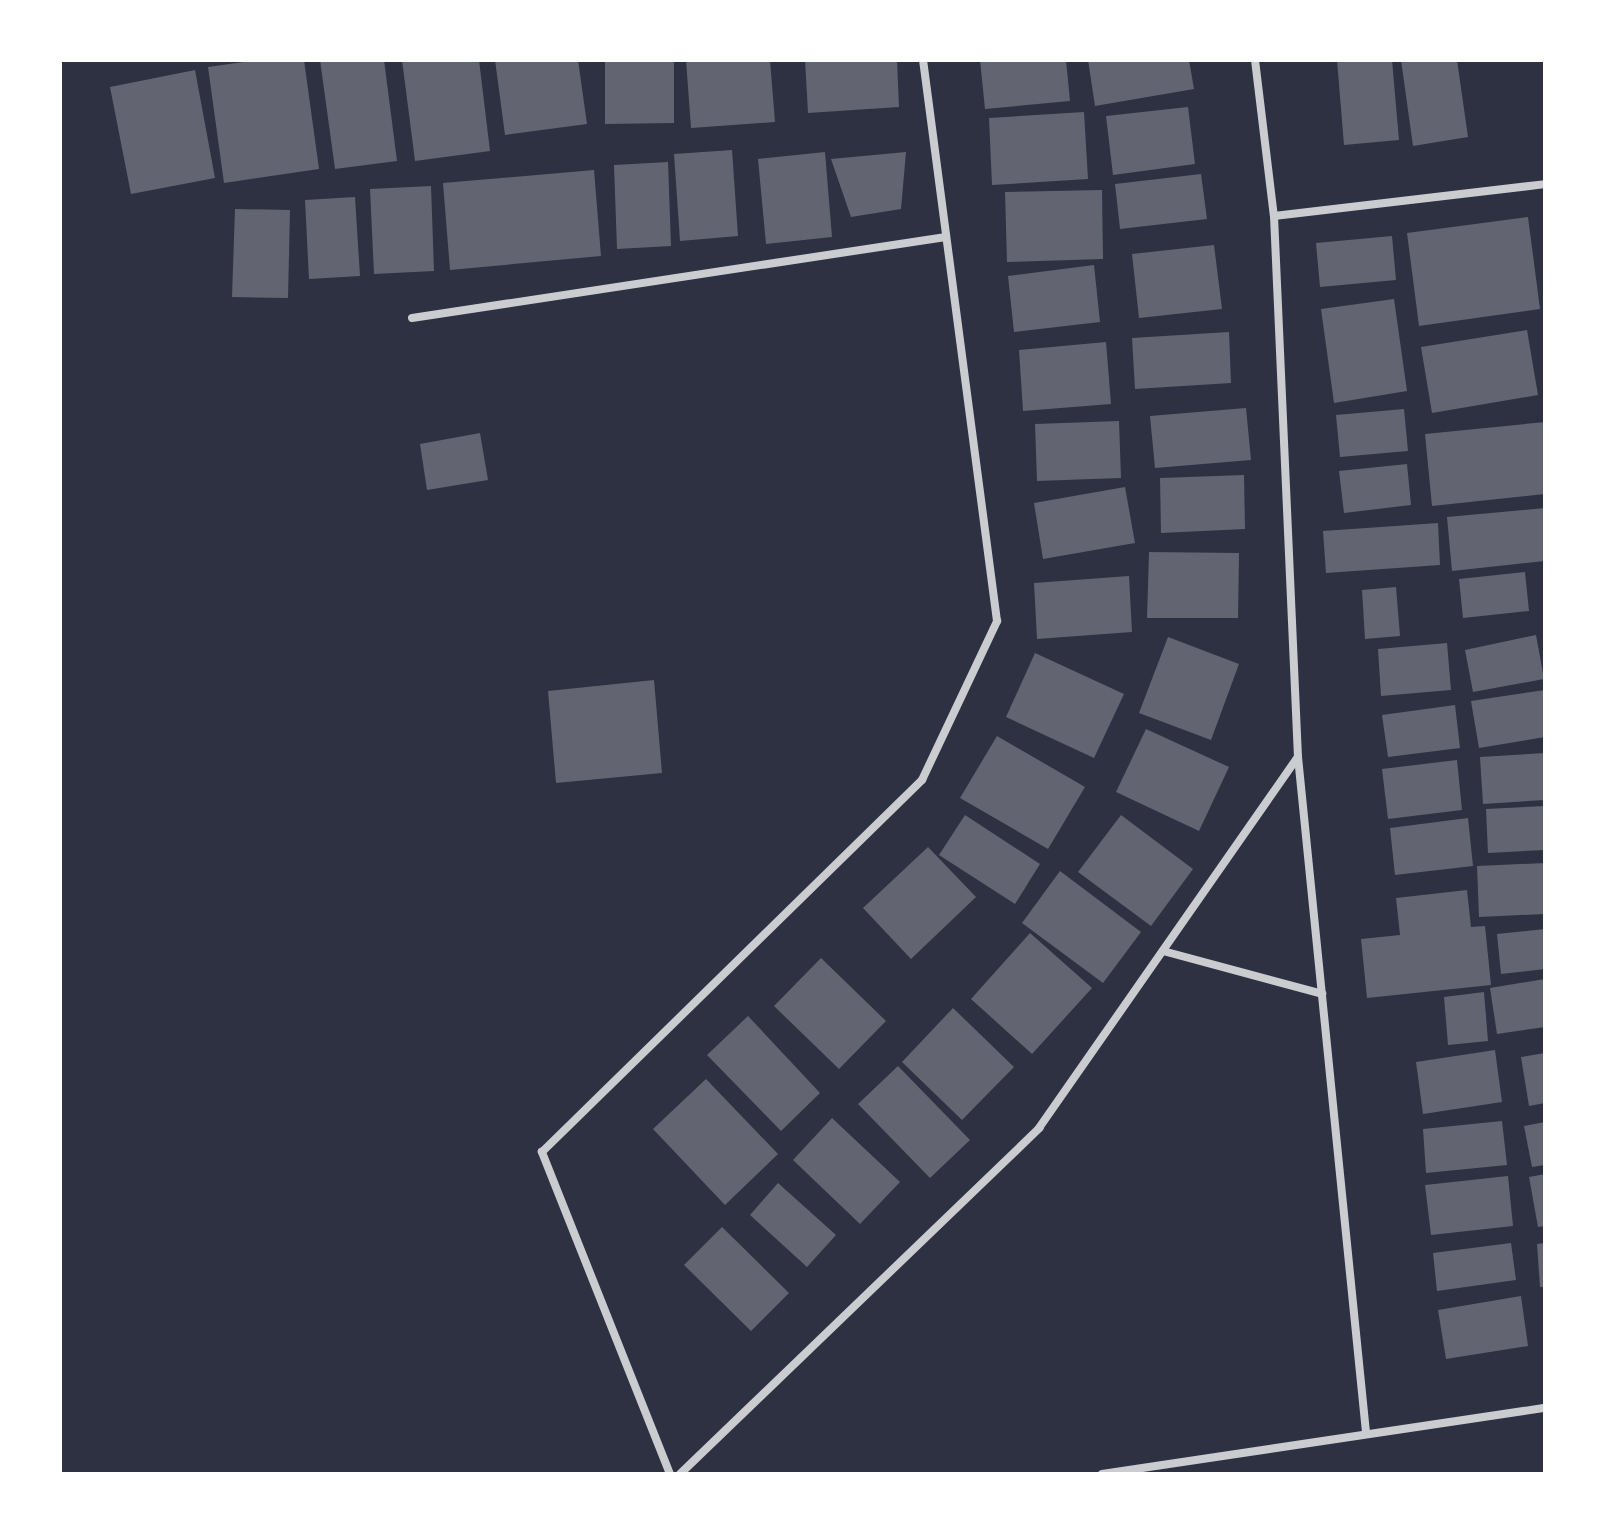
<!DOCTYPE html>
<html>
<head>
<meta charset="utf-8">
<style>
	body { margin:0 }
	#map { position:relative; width:1605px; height:1534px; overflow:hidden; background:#2d3142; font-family:"Varela Round",sans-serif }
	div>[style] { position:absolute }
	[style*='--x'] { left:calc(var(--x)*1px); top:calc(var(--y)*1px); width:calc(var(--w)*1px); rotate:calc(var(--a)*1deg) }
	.building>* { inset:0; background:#626471 }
	.minor>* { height:8px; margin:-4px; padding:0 4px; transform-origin:4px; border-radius:4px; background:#caccd0 }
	span { translate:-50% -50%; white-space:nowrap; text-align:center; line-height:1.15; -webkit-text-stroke:6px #fff; paint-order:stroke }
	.frame { position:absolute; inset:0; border:62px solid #fff; pointer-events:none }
</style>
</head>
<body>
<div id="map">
	<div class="building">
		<i style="clip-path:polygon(257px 60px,304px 60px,319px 169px,224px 183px,208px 67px)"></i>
		<i style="clip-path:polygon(320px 60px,384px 60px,397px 161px,335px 169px)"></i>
		<i style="clip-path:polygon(402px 60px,479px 60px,490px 151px,415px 161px)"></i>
		<i style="clip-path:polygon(495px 60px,578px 60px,587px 124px,505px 135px)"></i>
		<i style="clip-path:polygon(605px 60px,674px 60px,674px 123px,605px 124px)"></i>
		<i style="clip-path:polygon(686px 60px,770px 60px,775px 122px,691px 128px)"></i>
		<i style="clip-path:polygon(805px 60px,897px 60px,899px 107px,808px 113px)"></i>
		<i style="clip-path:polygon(980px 60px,1066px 60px,1070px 101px,985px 109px)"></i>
		<i style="clip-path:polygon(1088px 60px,1189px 60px,1194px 89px,1095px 106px)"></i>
		<i style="clip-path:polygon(1337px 60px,1392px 60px,1399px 140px,1344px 145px)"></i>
		<i style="clip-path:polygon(1401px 60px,1457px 60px,1468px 137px,1413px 146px)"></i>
		<i style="clip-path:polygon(195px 70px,215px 178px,131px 194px,110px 87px)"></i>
		<i style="clip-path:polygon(1188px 107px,1195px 164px,1113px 175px,1106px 116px)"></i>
		<i style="clip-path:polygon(1084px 112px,1088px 179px,992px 185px,989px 118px)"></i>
		<i style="clip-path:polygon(732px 150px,738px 236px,680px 241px,674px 154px)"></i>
		<i style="clip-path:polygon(825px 152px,832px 237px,766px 244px,758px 159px)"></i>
		<i style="clip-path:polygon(906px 152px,901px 209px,851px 217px,831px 159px)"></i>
		<i style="clip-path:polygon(668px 162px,671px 246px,617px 249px,614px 165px)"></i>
		<i style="clip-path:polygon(594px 170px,601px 256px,450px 270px,443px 183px)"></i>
		<i style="clip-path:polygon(1201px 174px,1207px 219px,1120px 229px,1115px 184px)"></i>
		<i style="clip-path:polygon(431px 186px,434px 271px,374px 274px,370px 189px)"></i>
		<i style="clip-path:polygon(1102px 190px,1103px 259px,1007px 262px,1005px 192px)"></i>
		<i style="clip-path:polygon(355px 197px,360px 276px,309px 279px,305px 200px)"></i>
		<i style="clip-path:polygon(235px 209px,290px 210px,288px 298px,232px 297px)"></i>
		<i style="clip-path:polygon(1528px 217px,1540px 309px,1419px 326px,1407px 233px)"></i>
		<i style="clip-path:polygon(1392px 236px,1396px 280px,1320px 287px,1316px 243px)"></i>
		<i style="clip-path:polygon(1214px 245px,1222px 309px,1139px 318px,1132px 254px)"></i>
		<i style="clip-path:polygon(1094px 265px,1100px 322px,1014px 332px,1008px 276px)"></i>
		<i style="clip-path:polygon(1394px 299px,1407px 391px,1334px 403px,1321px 309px)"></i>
		<i style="clip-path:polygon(1527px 330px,1538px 395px,1432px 413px,1421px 347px)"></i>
		<i style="clip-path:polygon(1229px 332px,1231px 383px,1135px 389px,1132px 338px)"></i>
		<i style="clip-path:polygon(1106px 342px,1111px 404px,1023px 411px,1019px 350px)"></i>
		<i style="clip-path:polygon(1246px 408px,1251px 460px,1155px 468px,1150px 416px)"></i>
		<i style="clip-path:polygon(1404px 409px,1408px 451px,1340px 457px,1336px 415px)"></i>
		<i style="clip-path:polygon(1119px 421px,1121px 478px,1037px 481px,1035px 424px)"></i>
		<i style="clip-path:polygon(1545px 422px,1545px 494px,1432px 506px,1425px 434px)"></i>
		<i style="clip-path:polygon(480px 433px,488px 480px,427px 490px,420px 444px)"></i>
		<i style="clip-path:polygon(1407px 464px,1411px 505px,1344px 513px,1339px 471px)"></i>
		<i style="clip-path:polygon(1244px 475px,1245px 529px,1161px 533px,1160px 478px)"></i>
		<i style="clip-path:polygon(1125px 487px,1135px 543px,1043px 559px,1034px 503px)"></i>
		<i style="clip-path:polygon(1545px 508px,1545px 561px,1452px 571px,1447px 517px)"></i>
		<i style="clip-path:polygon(1438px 523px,1440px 565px,1326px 573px,1323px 531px)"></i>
		<i style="clip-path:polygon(1149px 552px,1239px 553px,1238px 618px,1147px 618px)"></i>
		<i style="clip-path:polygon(1525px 572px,1529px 611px,1463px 618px,1459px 579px)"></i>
		<i style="clip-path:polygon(1129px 576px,1132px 632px,1037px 639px,1034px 583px)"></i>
		<i style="clip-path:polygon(1396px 587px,1400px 636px,1365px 639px,1362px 590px)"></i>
		<i style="clip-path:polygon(1536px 635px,1544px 679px,1473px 692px,1465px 650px)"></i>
		<i style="clip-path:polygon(1168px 637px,1239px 664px,1211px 740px,1139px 713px)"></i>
		<i style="clip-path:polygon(1447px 643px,1451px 690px,1381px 696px,1378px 649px)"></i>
		<i style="clip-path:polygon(1035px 653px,1124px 694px,1094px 758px,1006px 717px)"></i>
		<i style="clip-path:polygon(654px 680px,662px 773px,556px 783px,548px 691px)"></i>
		<i style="clip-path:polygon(1545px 690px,1545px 737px,1479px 748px,1471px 701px)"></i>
		<i style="clip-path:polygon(1455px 705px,1460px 748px,1388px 757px,1382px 715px)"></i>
		<i style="clip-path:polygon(1146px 729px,1229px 767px,1199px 831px,1116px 792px)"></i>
		<i style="clip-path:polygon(997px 736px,1085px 787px,1048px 849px,960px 798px)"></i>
		<i style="clip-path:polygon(1545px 753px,1545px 800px,1483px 804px,1480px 757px)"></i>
		<i style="clip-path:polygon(1457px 760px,1462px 810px,1388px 819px,1382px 769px)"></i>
		<i style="clip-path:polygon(1545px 806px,1545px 850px,1488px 853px,1486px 809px)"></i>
		<i style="clip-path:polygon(965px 815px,1040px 864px,1015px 904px,939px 855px)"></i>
		<i style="clip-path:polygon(1121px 815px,1193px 869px,1151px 926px,1078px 872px)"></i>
		<i style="clip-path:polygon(1468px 818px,1473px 866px,1395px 875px,1390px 828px)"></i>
		<i style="clip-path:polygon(928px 847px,976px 897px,911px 959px,863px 908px)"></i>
		<i style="clip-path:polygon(1545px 863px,1545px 914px,1479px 917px,1477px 866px)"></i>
		<i style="clip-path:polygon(1060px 871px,1141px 932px,1103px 983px,1022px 923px)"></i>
		<i style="clip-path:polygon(1467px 890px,1471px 927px,1485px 926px,1491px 985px,1367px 998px,1361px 939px,1400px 935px,1396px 898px)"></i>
		<i style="clip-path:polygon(1545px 929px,1545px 969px,1501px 974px,1497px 934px)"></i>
		<i style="clip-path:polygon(1030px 933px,1092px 988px,1032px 1054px,971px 999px)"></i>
		<i style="clip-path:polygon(821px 958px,886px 1021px,839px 1069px,774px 1006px)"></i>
		<i style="clip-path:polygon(1545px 979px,1545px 1027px,1497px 1034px,1490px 988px)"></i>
		<i style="clip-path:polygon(1484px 992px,1488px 1041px,1448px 1045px,1444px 997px)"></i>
		<i style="clip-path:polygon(953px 1008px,1014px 1067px,962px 1120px,902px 1062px)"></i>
		<i style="clip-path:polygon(748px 1016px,820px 1093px,781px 1131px,707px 1055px)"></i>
		<i style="clip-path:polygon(1495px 1050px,1502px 1102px,1423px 1114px,1416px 1062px)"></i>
		<i style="clip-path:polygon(1545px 1053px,1545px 1103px,1529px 1106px,1521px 1057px)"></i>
		<i style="clip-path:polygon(898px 1066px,970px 1140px,930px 1178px,858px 1104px)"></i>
		<i style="clip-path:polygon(706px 1079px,778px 1154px,725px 1205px,653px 1129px)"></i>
		<i style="clip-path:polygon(832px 1118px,900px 1182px,860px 1224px,793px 1160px)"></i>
		<i style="clip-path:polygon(1502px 1121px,1507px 1165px,1426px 1173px,1423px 1129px)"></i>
		<i style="clip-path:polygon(1545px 1122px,1545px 1165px,1532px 1167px,1524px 1126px)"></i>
		<i style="clip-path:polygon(1545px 1174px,1545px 1226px,1538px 1227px,1529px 1177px)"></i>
		<i style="clip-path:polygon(1508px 1176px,1513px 1226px,1431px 1235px,1425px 1185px)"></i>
		<i style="clip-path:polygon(778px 1183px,836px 1235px,807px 1267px,750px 1215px)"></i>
		<i style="clip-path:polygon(722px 1227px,789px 1293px,751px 1331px,684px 1265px)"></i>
		<i style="clip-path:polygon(1511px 1243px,1516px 1280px,1437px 1291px,1433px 1253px)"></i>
		<i style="clip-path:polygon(1545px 1243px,1545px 1287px,1540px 1287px,1537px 1244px)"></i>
		<i style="clip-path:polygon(1521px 1296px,1528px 1346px,1446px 1359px,1438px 1310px)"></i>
	</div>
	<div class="minor">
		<i style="--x:1255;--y:60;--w:157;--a:83.1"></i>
		<i style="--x:1274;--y:216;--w:542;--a:87.46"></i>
		<i style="--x:1298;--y:757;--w:678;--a:84.25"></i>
		<i style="--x:1274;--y:216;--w:273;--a:-6.7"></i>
		<i style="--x:412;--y:318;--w:540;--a:-8.63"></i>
		<i style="--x:1163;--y:951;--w:165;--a:15.1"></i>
		<i style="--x:670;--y:1474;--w:347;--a:-111.7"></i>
		<i style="--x:542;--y:1152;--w:532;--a:-44.39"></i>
		<i style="--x:922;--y:780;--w:176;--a:-64.7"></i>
		<i style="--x:997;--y:621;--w:566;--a:-97.51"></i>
		<i style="--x:680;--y:1474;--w:499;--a:-43.9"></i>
		<i style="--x:1039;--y:1128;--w:452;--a:-55.1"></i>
		<i style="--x:1102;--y:1474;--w:448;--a:-8.5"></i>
	</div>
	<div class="frame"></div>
</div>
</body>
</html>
